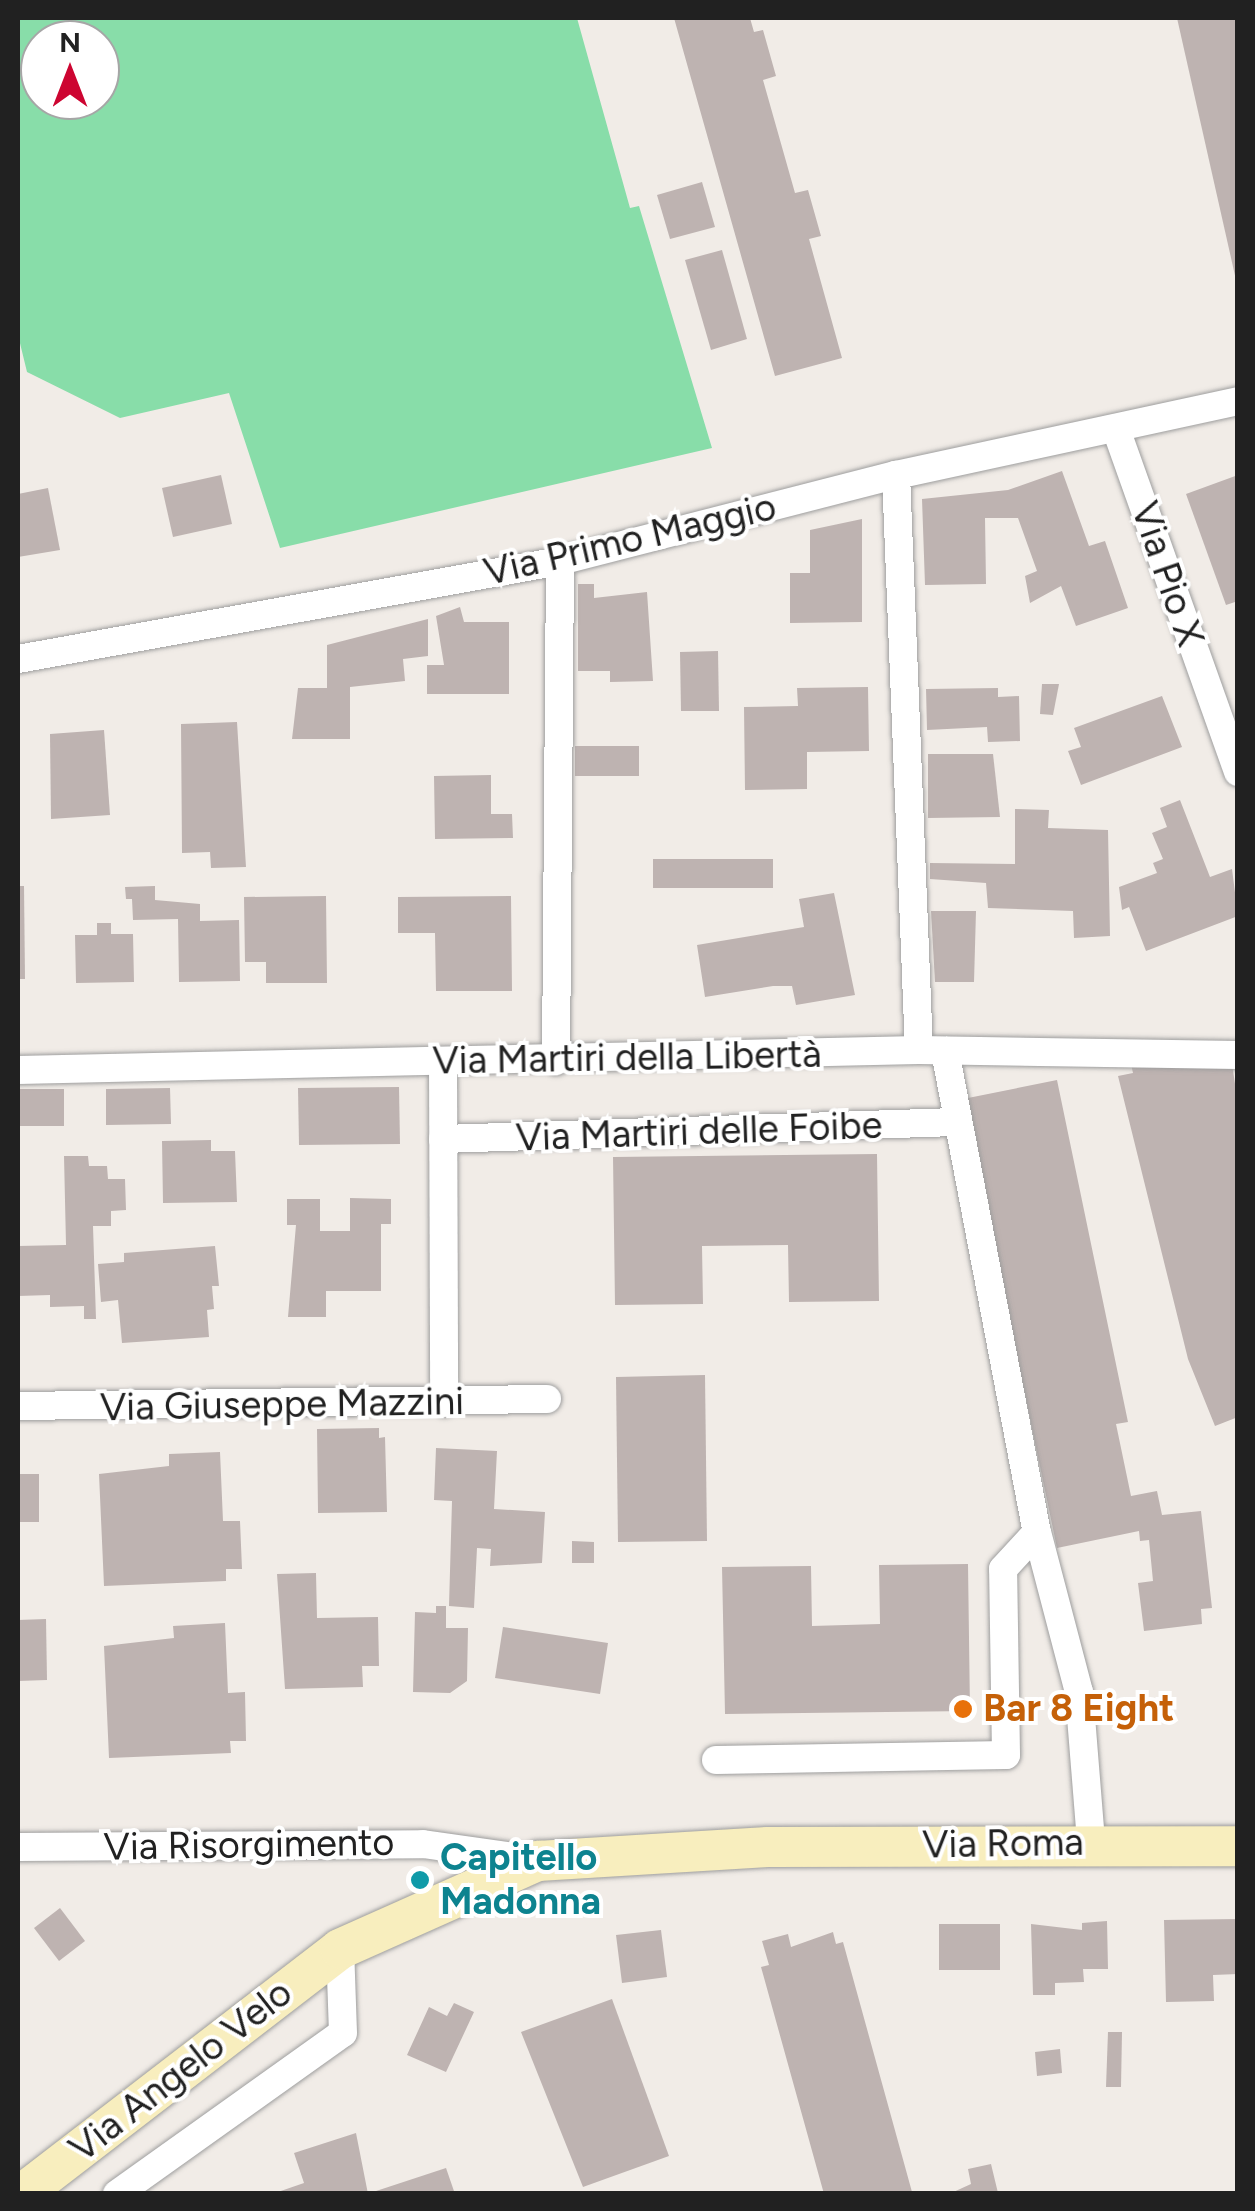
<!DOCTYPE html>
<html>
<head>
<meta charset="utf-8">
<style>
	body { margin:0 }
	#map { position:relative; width:1255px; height:2211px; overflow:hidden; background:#f1ece7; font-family:Figtree,sans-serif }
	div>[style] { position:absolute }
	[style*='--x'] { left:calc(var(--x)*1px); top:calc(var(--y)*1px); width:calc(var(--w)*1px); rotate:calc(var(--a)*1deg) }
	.pitch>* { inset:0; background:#88dda9 }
	.building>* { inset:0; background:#beb3b1 }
	.roads { filter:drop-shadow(0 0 2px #9e9e9e) drop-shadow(0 0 2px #9e9e9e) }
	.street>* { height:28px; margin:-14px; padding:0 14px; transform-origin:14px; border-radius:14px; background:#fff }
	.secondary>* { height:40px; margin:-20px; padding:0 20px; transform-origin:20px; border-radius:20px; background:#f8eebe }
	.dots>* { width:28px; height:28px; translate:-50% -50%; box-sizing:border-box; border:5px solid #fff; border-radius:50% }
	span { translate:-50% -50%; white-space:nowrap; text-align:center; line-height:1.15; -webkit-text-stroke:8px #fff; paint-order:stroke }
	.street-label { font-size:38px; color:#212121 }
	.food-label { font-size:38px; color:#c56008; font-weight:700 }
	.left { translate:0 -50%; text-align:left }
	.culture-label { font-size:38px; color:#0d838f; font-weight:700 }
	.frame { position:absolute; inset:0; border:20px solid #212121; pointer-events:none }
	.north { position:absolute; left:20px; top:20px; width:100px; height:100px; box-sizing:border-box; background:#fff; border:2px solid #a6a6a6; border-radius:50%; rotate:0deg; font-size:28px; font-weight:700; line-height:40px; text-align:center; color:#212121 }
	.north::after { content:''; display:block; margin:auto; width:35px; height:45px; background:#cd0531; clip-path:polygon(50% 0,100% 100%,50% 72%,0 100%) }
</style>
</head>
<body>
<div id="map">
	<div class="pitch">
		<i style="clip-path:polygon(evenodd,18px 18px,577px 18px,630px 208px,639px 206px,712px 448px,280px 548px,229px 393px,120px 418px,27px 372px,18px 335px,18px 18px,40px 40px,100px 40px,100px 100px,40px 100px,40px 40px)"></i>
	</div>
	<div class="building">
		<i style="clip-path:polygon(674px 18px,750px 18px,754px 32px,763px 30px,776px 76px,763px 80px,795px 193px,808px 190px,821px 236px,809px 239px,842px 358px,775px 376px)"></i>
		<i style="clip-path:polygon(1177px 18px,1238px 18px,1238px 279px,1236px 280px)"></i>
		<i style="clip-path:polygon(702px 182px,715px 227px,670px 239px,657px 195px)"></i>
		<i style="clip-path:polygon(722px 250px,747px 339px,711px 350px,685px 260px)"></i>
		<i style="clip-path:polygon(1062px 471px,1089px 546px,1105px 541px,1128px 608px,1076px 626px,1061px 586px,1030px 603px,1025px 576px,1037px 571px,1018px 518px,985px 518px,986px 584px,925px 585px,922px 499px,1008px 490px)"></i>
		<i style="clip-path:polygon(221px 475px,232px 524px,173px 537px,162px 488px)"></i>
		<i style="clip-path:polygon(1238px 475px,1238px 601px,1226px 605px,1186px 494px)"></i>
		<i style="clip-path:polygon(48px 488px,60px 550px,18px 557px,18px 494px)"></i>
		<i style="clip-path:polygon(862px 519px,862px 622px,790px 623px,790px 573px,810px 573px,810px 530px)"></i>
		<i style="clip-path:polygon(578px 584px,594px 584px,594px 598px,647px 592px,653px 681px,610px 682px,610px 671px,578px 671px)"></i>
		<i style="clip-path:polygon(460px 607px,464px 622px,509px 622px,509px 694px,427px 694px,427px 665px,444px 665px,436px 616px)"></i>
		<i style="clip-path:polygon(428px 619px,428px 656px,403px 659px,405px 681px,350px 687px,350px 739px,292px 739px,298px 688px,327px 688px,327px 645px)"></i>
		<i style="clip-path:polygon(718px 651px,719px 711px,681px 711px,680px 652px)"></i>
		<i style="clip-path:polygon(1042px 684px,1059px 684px,1053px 715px,1040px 714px)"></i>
		<i style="clip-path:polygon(868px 687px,869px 751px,807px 752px,807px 789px,745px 790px,744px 707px,798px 706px,797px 688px)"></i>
		<i style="clip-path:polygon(998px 688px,998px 697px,1019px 696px,1020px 741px,988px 742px,987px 727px,927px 730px,926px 689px)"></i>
		<i style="clip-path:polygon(1162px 696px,1182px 747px,1081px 785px,1068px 751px,1081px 747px,1074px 728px)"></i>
		<i style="clip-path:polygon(237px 722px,246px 867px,211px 868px,210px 852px,182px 853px,181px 724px)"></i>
		<i style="clip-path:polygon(104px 730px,110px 815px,51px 819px,50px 734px)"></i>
		<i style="clip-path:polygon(575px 746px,639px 746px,639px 776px,575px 776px)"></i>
		<i style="clip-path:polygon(928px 754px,993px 754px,1000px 817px,928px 818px)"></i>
		<i style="clip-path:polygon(491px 775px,491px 814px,512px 814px,513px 838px,435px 839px,434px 776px)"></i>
		<i style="clip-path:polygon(1180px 800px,1210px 877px,1232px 869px,1238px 916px,1146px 951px,1129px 907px,1122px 910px,1119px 887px,1157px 873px,1153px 863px,1163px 859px,1152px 833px,1167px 827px,1160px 808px)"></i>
		<i style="clip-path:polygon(1015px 809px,1049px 810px,1048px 828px,1108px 830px,1110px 936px,1074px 938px,1073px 911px,988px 908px,986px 883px,930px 879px,930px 863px,1015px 864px)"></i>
		<i style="clip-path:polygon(653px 859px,773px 859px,773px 888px,653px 888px)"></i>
		<i style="clip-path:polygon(18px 886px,24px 886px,25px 979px,18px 979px)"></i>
		<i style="clip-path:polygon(155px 886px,155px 900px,200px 904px,200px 921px,239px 920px,240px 981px,179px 982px,178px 919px,133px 920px,132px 899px,126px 899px,125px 887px)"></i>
		<i style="clip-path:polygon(834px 893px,855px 995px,796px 1005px,792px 986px,773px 986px,705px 997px,697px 945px,804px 927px,799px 899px)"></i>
		<i style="clip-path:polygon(326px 896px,327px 983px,266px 983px,266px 962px,245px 962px,244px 897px)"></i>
		<i style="clip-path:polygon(511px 896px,512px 991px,436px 991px,435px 933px,398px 933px,398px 897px)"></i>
		<i style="clip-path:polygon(931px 911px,976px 911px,974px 982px,935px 982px)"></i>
		<i style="clip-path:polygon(97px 923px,111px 923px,111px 934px,133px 934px,134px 982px,76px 983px,75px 935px,97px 935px)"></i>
		<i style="clip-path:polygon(1231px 1057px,1238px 1104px,1238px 1417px,1215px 1426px,1188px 1359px,1118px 1076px,1133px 1073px,1130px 1060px)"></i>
		<i style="clip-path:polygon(1057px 1080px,1128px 1422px,1116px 1424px,1131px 1496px,1157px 1491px,1162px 1515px,1201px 1511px,1212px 1608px,1201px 1609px,1202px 1624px,1144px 1631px,1138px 1583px,1153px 1581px,1149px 1540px,1140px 1541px,1139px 1531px,1057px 1548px,963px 1099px)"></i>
		<i style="clip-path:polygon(399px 1087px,400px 1144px,299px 1145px,298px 1088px)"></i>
		<i style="clip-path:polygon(170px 1088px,171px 1124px,106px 1125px,106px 1089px)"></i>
		<i style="clip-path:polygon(18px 1089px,64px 1089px,64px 1126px,18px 1126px)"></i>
		<i style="clip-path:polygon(211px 1140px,211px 1151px,235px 1151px,237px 1202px,163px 1203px,162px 1141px)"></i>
		<i style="clip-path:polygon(877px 1154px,879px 1301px,789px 1302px,788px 1245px,702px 1246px,703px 1304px,615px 1305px,613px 1157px)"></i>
		<i style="clip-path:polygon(64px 1156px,88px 1156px,89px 1166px,107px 1166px,108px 1179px,125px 1179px,126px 1210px,111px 1211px,111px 1226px,93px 1226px,96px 1319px,84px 1319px,84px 1306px,50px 1307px,50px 1295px,18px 1296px,18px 1246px,66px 1245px)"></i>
		<i style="clip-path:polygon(350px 1198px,391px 1199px,391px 1224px,381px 1224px,381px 1291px,326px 1291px,326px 1317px,288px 1317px,296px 1225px,287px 1225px,287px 1199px,320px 1199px,320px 1231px,350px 1231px)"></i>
		<i style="clip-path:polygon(215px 1246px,219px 1286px,212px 1286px,214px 1309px,207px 1310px,209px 1337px,122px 1343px,118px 1300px,101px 1302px,98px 1264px,124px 1262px,124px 1253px)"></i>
		<i style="clip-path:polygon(705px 1375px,707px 1541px,618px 1542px,616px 1377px)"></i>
		<i style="clip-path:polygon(379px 1428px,379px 1438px,385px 1437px,387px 1512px,318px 1513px,317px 1429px)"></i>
		<i style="clip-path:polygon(436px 1448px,497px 1451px,494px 1509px,545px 1512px,542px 1563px,490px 1566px,491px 1549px,477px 1548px,474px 1608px,449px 1606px,452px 1501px,434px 1500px)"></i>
		<i style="clip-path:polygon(220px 1452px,223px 1521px,240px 1521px,242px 1569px,226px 1569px,226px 1581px,104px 1586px,99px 1474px,169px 1466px,169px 1454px)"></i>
		<i style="clip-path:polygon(18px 1474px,39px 1474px,39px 1522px,18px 1522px)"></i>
		<i style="clip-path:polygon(572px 1541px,594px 1542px,594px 1563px,572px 1563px)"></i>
		<i style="clip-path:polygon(968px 1564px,970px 1711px,725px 1714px,722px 1567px,811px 1566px,812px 1626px,880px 1624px,879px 1565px)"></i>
		<i style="clip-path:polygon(316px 1573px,317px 1618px,378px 1617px,379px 1666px,362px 1666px,363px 1687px,285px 1689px,277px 1574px)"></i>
		<i style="clip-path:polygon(436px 1606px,446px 1606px,446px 1628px,468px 1628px,467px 1681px,450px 1693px,413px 1692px,415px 1612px,436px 1613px)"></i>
		<i style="clip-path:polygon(46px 1619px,47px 1680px,18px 1681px,18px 1620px)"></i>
		<i style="clip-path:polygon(225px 1623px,228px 1693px,245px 1692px,246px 1741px,230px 1741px,231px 1753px,109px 1758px,104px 1646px,174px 1638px,173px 1626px)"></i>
		<i style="clip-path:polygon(503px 1627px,608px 1643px,600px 1694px,495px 1678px)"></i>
		<i style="clip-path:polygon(60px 1908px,85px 1941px,59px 1961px,34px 1928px)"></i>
		<i style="clip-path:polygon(1238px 1919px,1238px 1974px,1213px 1975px,1214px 2001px,1166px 2002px,1164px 1920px)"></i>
		<i style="clip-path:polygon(1107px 1921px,1108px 1969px,1083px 1969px,1084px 1982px,1055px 1983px,1055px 1995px,1033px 1995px,1031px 1924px,1082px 1930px,1082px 1923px)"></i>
		<i style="clip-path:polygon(939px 1924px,1000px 1924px,1000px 1970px,939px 1970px)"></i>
		<i style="clip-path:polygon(661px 1930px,667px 1977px,622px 1983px,616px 1935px)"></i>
		<i style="clip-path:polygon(833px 1932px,836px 1944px,843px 1942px,912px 2192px,824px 2194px,761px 1967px,769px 1965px,762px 1941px,788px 1934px,791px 1947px)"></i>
		<i style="clip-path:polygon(612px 1999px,669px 2156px,583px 2187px,521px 2032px)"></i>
		<i style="clip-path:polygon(454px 2003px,474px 2012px,446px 2072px,407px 2055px,429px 2007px,447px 2016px)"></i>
		<i style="clip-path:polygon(1108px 2032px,1122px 2032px,1121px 2087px,1106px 2087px)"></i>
		<i style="clip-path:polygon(1060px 2049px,1062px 2073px,1037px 2076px,1035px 2052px)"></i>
		<i style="clip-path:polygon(356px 2133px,368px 2194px,272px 2194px,304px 2183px,294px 2153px)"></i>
		<i style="clip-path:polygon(991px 2164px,998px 2193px,949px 2194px,971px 2184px,968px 2169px)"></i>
		<i style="clip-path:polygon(446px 2168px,455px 2194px,370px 2194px,370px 2193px)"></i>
	</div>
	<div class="roads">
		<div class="street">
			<i style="--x:1117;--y:432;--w:361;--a:70.4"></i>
			<i style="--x:896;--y:475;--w:575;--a:87.71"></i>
			<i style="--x:18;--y:659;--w:551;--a:-10.25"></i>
			<i style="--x:560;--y:561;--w:347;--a:-14.4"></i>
			<i style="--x:896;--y:475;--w:350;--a:-12.2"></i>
			<i style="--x:945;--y:1051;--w:490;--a:79.2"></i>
			<i style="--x:1037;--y:1532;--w:165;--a:75.3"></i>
			<i style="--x:1079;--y:1692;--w:150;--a:85.4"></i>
			<i style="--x:556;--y:1061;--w:500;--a:-89.54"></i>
			<i style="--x:443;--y:1062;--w:341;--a:89.8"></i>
			<i style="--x:18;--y:1070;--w:901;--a:-1.27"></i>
			<i style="--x:919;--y:1050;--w:319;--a:0.9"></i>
			<i style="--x:443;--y:1139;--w:512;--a:-1.9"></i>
			<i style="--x:18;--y:1406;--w:529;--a:-0.76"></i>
			<i style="--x:716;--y:1760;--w:290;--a:-1"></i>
			<i style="--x:1006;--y:1755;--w:186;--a:-90.9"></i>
			<i style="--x:1003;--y:1569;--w:50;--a:-47.4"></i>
			<i style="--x:18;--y:1847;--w:405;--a:-0.4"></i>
			<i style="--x:423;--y:1844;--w:113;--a:8.1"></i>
			<i style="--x:117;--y:2194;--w:277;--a:-35.5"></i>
			<i style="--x:343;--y:2033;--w:84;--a:-92"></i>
		</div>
		<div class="secondary">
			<i style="--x:22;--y:2194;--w:401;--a:-37.6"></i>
			<i style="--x:340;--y:1949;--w:217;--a:-24"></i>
			<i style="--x:538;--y:1861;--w:230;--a:-3.5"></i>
			<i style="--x:768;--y:1847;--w:470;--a:-0.1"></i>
		</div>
	</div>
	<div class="dots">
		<i style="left:963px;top:1709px;background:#e8710a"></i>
		<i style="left:420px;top:1880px;background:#0f9aa8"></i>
	</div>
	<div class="street-label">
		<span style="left:630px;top:540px;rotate:-13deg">Via Primo Maggio</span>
		<span style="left:1167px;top:574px;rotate:71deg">Via Pio X</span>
		<span style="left:627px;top:1058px;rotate:-1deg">Via Martiri della Libertà</span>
		<span style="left:699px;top:1132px;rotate:-2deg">Via Martiri delle Foibe</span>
		<span style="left:282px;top:1405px;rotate:-1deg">Via Giuseppe Mazzini</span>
		<span style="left:1003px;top:1844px;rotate:-1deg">Via Roma</span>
		<span style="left:249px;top:1845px;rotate:-1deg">Via Risorgimento</span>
		<span style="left:181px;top:2071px;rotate:-38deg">Via Angelo Velo</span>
	</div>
	<div class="food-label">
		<span class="left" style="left:983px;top:1709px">Bar 8 Eight</span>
	</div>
	<div class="culture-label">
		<span class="left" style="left:440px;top:1880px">Capitello<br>Madonna</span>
	</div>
	<div class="frame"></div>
	<div class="north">N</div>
</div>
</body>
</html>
